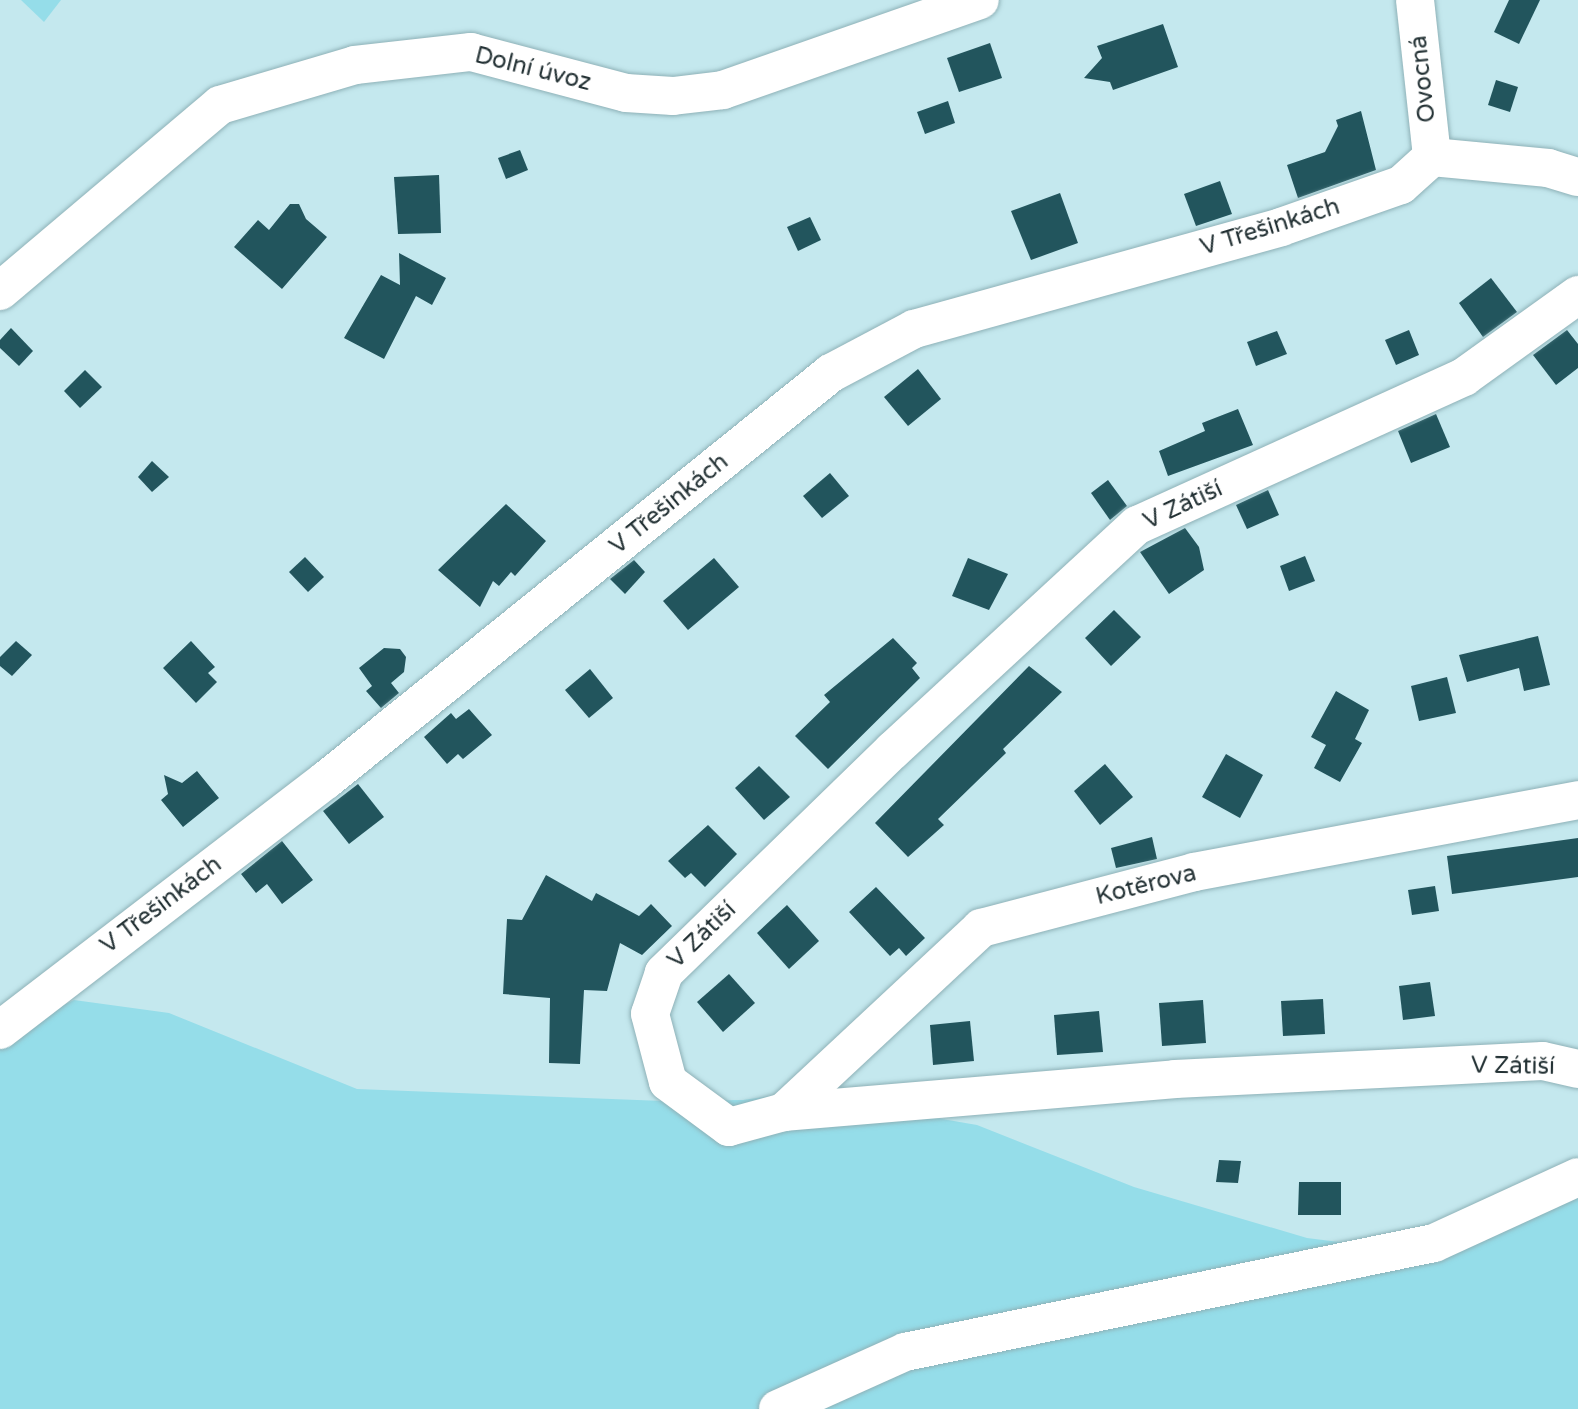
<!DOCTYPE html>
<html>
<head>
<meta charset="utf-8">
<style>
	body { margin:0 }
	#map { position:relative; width:1578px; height:1409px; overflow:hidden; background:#c4e8ee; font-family:"Varela Round",sans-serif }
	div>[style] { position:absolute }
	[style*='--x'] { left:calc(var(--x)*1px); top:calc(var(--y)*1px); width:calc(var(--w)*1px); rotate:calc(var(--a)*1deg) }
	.green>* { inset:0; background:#95dde9 }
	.building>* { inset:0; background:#22555d }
	.roads { filter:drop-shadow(0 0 2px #8eb1b7) drop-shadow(0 0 2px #8eb1b7) }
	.minor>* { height:38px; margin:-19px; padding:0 19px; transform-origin:19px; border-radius:19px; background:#fff }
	span { translate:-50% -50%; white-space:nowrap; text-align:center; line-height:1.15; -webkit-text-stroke:8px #fff; paint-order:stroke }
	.street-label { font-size:24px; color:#243235 }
</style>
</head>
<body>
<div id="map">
	<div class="green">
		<i style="clip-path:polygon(21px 0,61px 0,44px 22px)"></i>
		<i style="clip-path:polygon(74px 1000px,169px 1013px,357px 1089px,663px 1101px,743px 1100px,791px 1093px,977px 1125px,1134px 1187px,1307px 1238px,1387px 1248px,1578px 1177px,1578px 1409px,0 1409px,0 1036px)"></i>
	</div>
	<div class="building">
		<i style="clip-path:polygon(1509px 0,1540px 0,1519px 44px,1494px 32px)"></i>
		<i style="clip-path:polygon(1163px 24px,1178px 67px,1113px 90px,1110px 82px,1084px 78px,1102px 58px,1097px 46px)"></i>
		<i style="clip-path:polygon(990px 43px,1002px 78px,959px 92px,947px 58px)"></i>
		<i style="clip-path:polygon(1496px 80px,1518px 87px,1510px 112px,1488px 105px)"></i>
		<i style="clip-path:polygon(948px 101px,955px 123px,925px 134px,917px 112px)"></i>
		<i style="clip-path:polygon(1361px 111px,1376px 170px,1298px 198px,1287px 165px,1325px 152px,1338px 126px,1336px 120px)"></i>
		<i style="clip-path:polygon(520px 150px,528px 170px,506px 179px,498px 158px)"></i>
		<i style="clip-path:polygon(439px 175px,441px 233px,398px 234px,394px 177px)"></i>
		<i style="clip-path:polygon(1220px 181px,1232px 214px,1196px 226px,1184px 194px)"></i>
		<i style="clip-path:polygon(1060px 193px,1078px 243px,1031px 260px,1011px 211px)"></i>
		<i style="clip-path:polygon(290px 204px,299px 204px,306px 219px,327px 237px,282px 289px,234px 247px,258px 220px,269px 230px)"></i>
		<i style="clip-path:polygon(810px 217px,821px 240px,798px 251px,787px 227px)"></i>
		<i style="clip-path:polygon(399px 253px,446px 278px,432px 305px,416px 296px,384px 359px,344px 338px,381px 275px,400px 285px)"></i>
		<i style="clip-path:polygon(1491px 278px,1517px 312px,1483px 337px,1459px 303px)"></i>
		<i style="clip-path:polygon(11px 328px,33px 351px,19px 366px,0 348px,0 340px)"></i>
		<i style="clip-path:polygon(1409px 330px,1419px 355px,1396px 365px,1385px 340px)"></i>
		<i style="clip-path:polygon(1567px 330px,1578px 344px,1578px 368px,1556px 385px,1533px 355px)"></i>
		<i style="clip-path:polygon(1277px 331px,1287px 354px,1256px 366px,1247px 342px)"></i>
		<i style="clip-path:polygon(918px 369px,941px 399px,908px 426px,884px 397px)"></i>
		<i style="clip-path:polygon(85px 370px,102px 387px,80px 408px,64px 391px)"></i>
		<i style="clip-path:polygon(1238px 409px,1253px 445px,1168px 476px,1159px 451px,1205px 431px,1202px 423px)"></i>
		<i style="clip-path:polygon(1436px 414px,1450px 447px,1411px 463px,1398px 431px)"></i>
		<i style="clip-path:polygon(152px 461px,169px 477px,152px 492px,138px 477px)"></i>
		<i style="clip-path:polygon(830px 473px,849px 496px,822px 518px,803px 496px)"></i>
		<i style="clip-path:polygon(1108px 480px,1127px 506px,1110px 520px,1091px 493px)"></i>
		<i style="clip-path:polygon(1268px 490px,1279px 515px,1247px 529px,1236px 505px)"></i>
		<i style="clip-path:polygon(506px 504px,546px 541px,515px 576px,511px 572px,499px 586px,493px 581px,480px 607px,438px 570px)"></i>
		<i style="clip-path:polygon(1185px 528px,1199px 547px,1204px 570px,1169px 594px,1140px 552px)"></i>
		<i style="clip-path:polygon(1305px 556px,1315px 581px,1289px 591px,1280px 566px)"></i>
		<i style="clip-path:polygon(305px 557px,324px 577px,308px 592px,289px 572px)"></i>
		<i style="clip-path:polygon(714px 558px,739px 587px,688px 630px,663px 601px)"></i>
		<i style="clip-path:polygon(968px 558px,1008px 574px,989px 610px,952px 596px)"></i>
		<i style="clip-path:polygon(634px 560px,645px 572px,625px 594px,610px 579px)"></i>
		<i style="clip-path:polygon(1114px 610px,1141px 637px,1111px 666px,1085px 638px)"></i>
		<i style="clip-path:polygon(1538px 636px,1550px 685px,1524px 691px,1519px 668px,1467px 682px,1459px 655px)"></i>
		<i style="clip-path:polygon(893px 638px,917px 663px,912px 668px,920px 678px,828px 769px,795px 736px,830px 702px,824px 695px)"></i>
		<i style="clip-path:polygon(16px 641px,32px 655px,12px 676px,0 666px,0 657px)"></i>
		<i style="clip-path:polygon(191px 641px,215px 667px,208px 673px,217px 682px,196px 703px,163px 668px)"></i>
		<i style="clip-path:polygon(384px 648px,400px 649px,406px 657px,404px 672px,391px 683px,399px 693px,381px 708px,366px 691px,372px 686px,359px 668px)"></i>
		<i style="clip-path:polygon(1029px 666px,1062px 692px,1003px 749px,1006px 753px,938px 819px,944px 825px,908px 857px,875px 823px)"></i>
		<i style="clip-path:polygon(590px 669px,613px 698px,589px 718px,565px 690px)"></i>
		<i style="clip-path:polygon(1447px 677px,1456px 713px,1419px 721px,1411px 686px)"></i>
		<i style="clip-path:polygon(1336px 691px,1369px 710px,1355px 739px,1362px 743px,1340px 782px,1314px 768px,1326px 745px,1311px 737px)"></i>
		<i style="clip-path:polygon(469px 709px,492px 735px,463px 759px,458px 754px,447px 764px,424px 737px,451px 713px,456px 719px)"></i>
		<i style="clip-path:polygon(1226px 754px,1263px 775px,1240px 818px,1202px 797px)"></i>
		<i style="clip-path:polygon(1105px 764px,1133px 797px,1100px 825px,1074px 791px)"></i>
		<i style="clip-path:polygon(759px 766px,790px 797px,764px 820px,735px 788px)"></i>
		<i style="clip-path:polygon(197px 771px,219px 798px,183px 827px,161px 800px,168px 794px,164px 775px,182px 783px)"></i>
		<i style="clip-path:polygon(358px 784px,384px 817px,349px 844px,323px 811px)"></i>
		<i style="clip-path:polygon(708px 825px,737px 854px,705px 887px,691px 873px,685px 878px,668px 861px)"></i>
		<i style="clip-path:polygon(1152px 837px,1157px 859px,1116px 868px,1111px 848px)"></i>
		<i style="clip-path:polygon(1578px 838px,1578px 877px,1452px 894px,1447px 856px)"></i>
		<i style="clip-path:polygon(282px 841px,313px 880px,282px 904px,267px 884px,256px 893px,241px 874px)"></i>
		<i style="clip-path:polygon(546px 875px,592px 901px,596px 893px,639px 916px,651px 904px,672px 926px,642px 955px,620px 943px,607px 991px,584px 990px,580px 1064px,549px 1063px,550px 998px,503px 994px,507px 919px,522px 920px)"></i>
		<i style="clip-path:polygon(1435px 886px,1439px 911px,1412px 915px,1408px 890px)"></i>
		<i style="clip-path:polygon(876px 887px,925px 938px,906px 956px,899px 948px,890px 956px,849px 912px)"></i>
		<i style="clip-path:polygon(787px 905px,819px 941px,789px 969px,757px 933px)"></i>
		<i style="clip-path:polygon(729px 974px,755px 1003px,723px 1032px,697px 1002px)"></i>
		<i style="clip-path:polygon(1430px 982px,1435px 1016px,1403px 1020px,1399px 986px)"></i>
		<i style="clip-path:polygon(1323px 999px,1325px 1034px,1283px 1036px,1281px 1001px)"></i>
		<i style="clip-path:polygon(1203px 1000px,1206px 1043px,1162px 1046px,1159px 1003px)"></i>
		<i style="clip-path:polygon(1099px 1011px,1103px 1052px,1057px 1055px,1054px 1015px)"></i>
		<i style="clip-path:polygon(970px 1021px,974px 1061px,933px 1065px,930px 1025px)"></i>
		<i style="clip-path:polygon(1219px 1160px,1241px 1161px,1238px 1183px,1216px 1182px)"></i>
		<i style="clip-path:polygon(1299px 1182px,1341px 1182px,1341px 1215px,1298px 1215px)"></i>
	</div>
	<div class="roads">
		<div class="minor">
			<i style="--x:1415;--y:0;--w:158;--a:83.8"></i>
			<i style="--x:1432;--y:157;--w:117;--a:5.4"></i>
			<i style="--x:1548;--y:168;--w:31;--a:17"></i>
			<i style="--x:0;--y:291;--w:288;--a:-40.2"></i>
			<i style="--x:220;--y:105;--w:141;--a:-16.5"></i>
			<i style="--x:355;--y:65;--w:117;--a:-6.4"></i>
			<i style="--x:471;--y:52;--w:160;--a:14.8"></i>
			<i style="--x:626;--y:93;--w:47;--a:3.7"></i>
			<i style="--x:673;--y:96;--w:50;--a:-6.8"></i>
			<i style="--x:723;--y:90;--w:272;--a:-19.3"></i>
			<i style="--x:1578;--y:295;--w:140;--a:144.3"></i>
			<i style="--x:1464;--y:377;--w:359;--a:155.6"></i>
			<i style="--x:1137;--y:525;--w:332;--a:137.3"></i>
			<i style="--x:893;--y:750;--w:320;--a:135.8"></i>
			<i style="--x:664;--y:973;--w:43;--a:108.9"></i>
			<i style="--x:650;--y:1014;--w:70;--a:75.2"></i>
			<i style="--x:668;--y:1082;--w:76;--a:36.4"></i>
			<i style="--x:729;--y:1127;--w:57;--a:-15.3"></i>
			<i style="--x:784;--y:1112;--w:392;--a:-4.8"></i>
			<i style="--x:1175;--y:1079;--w:368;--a:-2.8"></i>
			<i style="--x:1543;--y:1061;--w:36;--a:13"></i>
			<i style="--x:0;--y:1030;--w:411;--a:-37.5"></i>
			<i style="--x:326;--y:780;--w:649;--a:-38.87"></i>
			<i style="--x:831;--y:373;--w:94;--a:-27.9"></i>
			<i style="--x:914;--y:329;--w:381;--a:-15.5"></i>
			<i style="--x:1281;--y:227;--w:127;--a:-19.3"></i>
			<i style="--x:1401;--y:185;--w:42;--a:-42.1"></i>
			<i style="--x:784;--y:1112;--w:270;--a:-43"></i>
			<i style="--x:981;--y:928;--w:220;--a:-14.7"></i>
			<i style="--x:1194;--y:872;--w:391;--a:-10.6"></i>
			<i style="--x:778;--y:1409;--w:139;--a:-24.2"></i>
			<i style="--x:905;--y:1352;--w:540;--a:-11.64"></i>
			<i style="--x:1434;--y:1243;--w:158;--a:-24.6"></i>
		</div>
	</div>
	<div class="street-label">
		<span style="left:533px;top:69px;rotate:14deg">Dolní úvoz</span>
		<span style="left:1423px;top:79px;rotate:-96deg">Ovocná</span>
		<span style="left:1270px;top:227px;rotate:-17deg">V Třešinkách</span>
		<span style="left:669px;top:504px;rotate:-39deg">V Třešinkách</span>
		<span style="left:1183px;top:505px;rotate:-25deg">V Zátiší</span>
		<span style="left:1146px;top:885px;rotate:-14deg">Kotěrova</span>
		<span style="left:161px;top:905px;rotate:-37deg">V Třešinkách</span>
		<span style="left:702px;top:935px;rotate:-44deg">V Zátiší</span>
		<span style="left:1513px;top:1066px;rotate:1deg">V Zátiší</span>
	</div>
</div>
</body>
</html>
